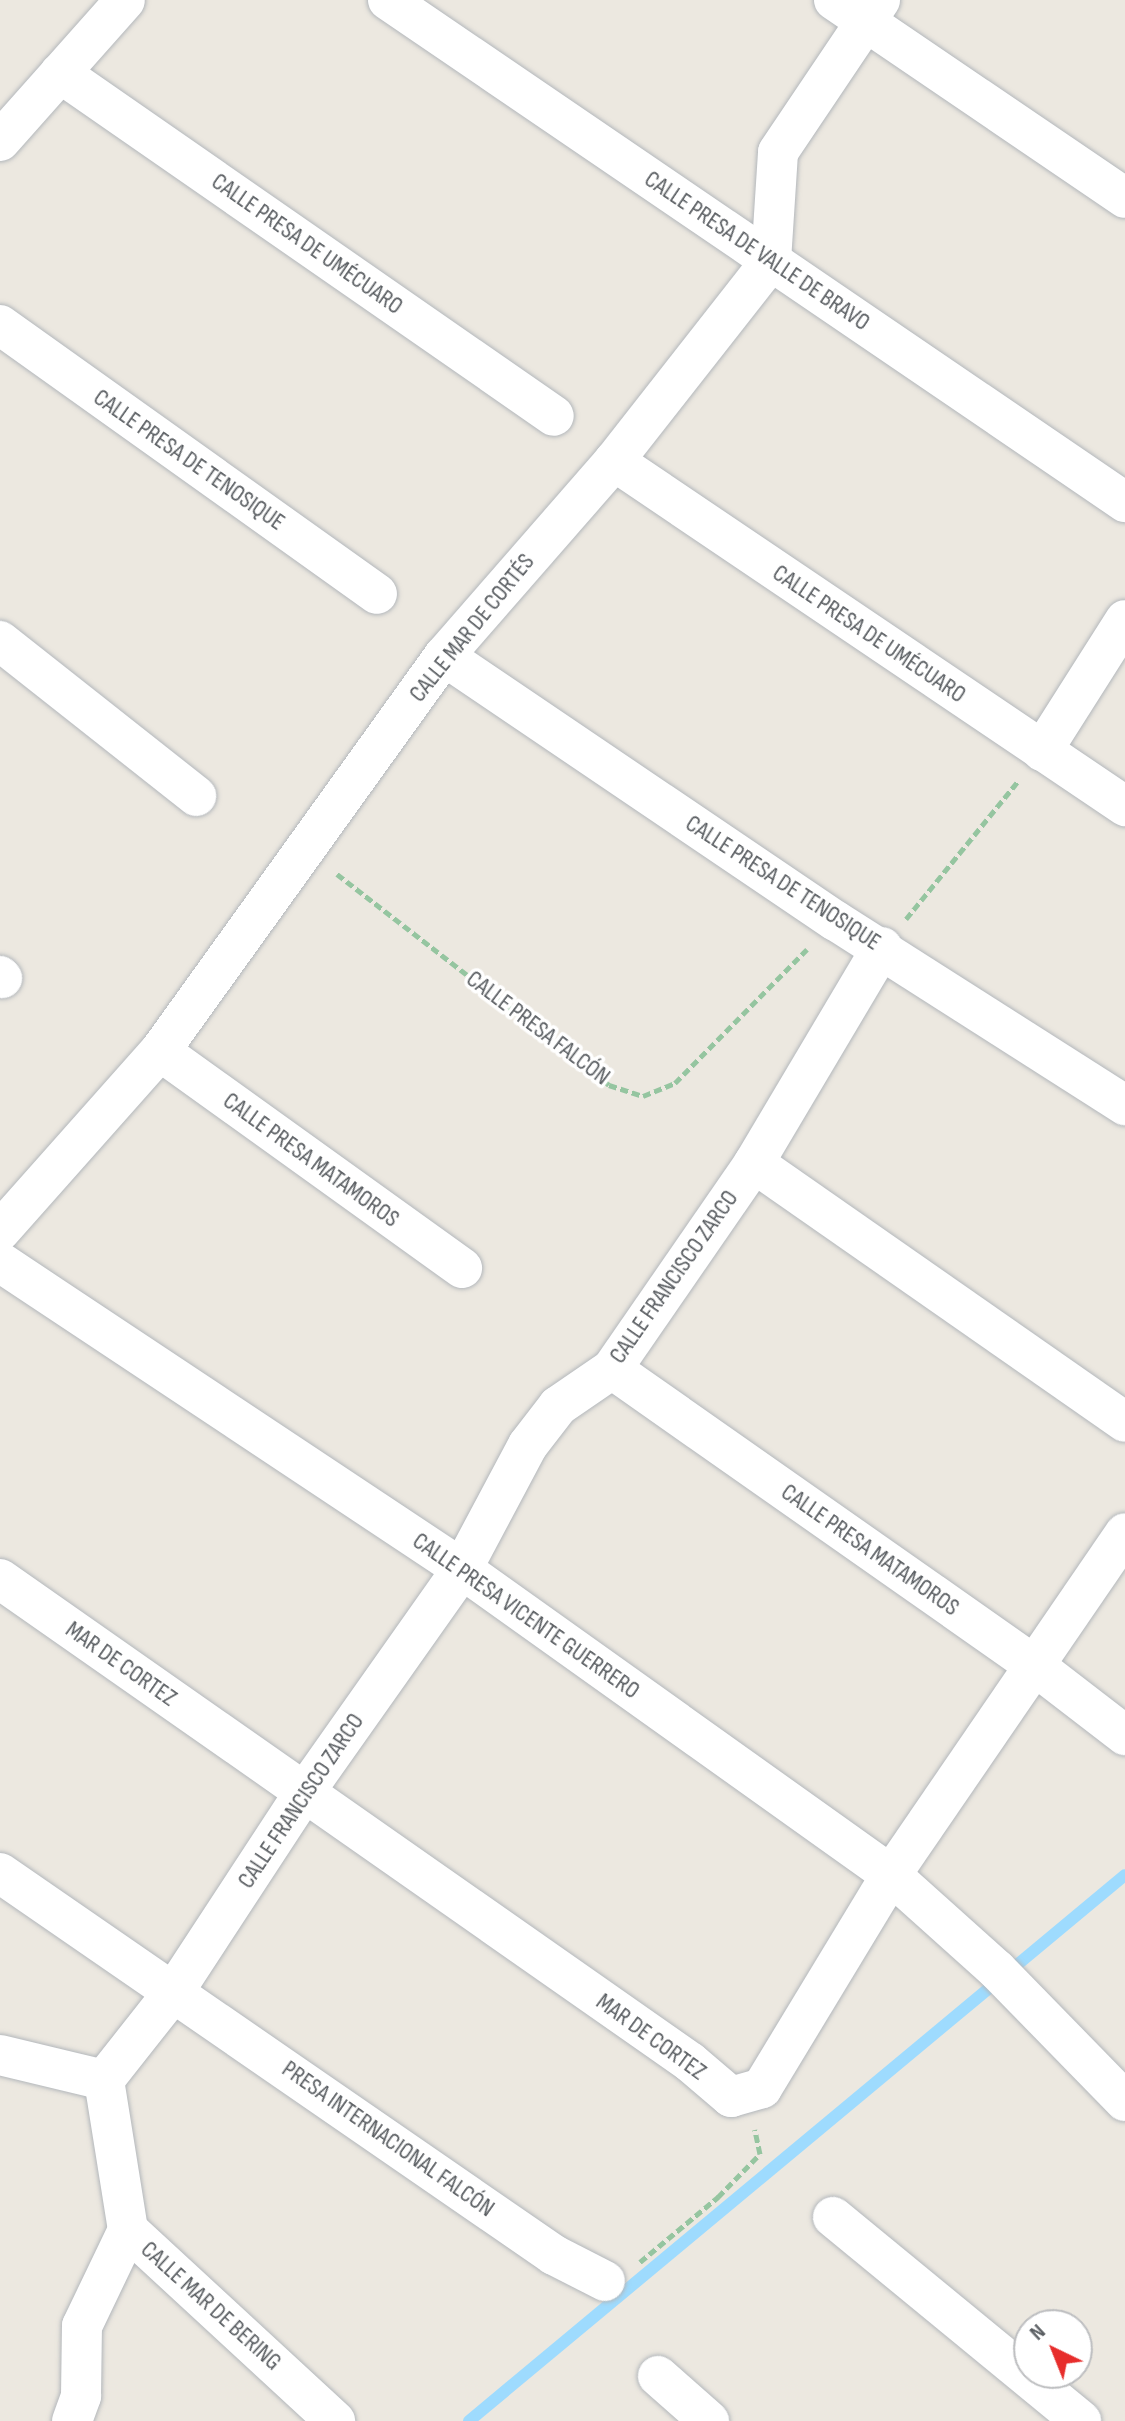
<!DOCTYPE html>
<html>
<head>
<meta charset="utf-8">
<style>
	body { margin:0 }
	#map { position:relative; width:1125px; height:2421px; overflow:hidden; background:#ece8e0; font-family:"Sofia Sans Condensed",sans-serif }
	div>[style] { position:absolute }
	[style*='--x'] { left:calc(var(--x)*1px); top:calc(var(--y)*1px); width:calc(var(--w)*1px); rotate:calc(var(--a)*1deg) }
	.stream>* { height:12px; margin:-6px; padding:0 6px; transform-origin:6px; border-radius:6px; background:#9edbfe }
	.path>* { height:5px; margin-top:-2.5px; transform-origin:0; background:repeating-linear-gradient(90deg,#95c5a0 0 8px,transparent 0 12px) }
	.roads { filter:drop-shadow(0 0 2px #b3b7bb) drop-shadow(0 0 2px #b3b7bb) }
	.minor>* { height:40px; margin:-20px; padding:0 20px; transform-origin:20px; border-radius:20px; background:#fff }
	span { translate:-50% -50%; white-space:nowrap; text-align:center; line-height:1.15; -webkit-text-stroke:7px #fff; paint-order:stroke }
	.street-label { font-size:24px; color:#595d61 }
	.north { position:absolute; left:1013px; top:2309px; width:80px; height:80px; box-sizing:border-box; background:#fff; border:2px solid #bdbec0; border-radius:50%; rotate:317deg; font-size:22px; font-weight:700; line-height:32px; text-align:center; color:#595d61 }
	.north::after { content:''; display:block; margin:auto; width:28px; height:36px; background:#e72d2b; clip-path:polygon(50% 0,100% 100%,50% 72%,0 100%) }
</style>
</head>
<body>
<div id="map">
	<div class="stream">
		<i style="--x:469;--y:2421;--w:853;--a:-39.77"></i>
	</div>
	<div class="path">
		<i style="--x:337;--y:874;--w:344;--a:37.8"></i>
		<i style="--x:609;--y:1085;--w:36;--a:18"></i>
		<i style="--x:643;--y:1096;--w:35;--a:-22"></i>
		<i style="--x:675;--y:1083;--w:188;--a:-45.4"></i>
		<i style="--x:906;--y:919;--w:178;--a:-50.9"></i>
		<i style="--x:640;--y:2262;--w:102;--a:-39.8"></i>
		<i style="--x:718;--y:2197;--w:60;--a:-45.7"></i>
		<i style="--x:760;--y:2154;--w:25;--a:-102"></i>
	</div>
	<div class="roads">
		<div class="minor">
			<i style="--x:388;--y:0;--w:892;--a:34.26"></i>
			<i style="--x:834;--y:0;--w:352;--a:34.2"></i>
			<i style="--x:60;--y:73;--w:601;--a:34.77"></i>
			<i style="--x:0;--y:141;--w:188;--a:-48.4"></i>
			<i style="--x:0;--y:325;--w:463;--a:35.5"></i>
			<i style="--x:614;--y:461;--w:617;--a:34.03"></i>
			<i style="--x:0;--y:641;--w:250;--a:38.3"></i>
			<i style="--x:444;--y:656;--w:473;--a:34.1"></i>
			<i style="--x:836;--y:921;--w:343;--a:32.5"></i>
			<i style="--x:1042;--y:751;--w:155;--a:-57.6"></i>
			<i style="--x:0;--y:976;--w:3;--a:45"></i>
			<i style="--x:160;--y:1051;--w:372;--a:35.7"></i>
			<i style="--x:754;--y:1163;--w:452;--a:34.9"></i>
			<i style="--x:0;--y:1231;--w:241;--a:-48.4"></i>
			<i style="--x:160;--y:1051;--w:486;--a:-54.3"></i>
			<i style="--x:444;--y:656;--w:259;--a:-48.9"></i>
			<i style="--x:614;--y:461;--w:254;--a:-51.9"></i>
			<i style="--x:771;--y:261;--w:109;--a:-86.3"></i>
			<i style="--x:778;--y:152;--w:183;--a:-56.1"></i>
			<i style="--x:0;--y:1262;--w:555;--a:33.6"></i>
			<i style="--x:462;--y:1569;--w:527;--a:35.5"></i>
			<i style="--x:891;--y:1875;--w:142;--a:41.9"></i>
			<i style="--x:997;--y:1970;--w:183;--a:45.7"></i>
			<i style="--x:612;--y:1369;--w:515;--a:35.05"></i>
			<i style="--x:1034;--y:1665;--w:115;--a:37.6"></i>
			<i style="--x:0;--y:1579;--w:842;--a:34.99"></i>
			<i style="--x:690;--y:2062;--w:54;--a:40.5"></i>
			<i style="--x:731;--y:2097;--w:32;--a:-16"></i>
			<i style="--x:762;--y:2088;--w:249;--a:-58.8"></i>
			<i style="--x:891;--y:1875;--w:414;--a:-55.6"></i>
			<i style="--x:0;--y:1873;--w:673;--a:34.59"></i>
			<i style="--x:554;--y:2255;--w:57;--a:27"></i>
			<i style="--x:0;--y:2055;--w:107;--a:13.5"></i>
			<i style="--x:104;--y:2080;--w:115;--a:-51.7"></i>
			<i style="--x:175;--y:1990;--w:235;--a:-56.8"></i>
			<i style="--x:304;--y:1793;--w:274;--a:-54.8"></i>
			<i style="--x:462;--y:1569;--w:140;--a:-62"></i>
			<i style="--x:528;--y:1445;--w:49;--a:-52.4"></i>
			<i style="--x:558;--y:1406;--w:65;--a:-34.4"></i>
			<i style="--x:612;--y:1369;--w:250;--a:-55.4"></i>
			<i style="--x:754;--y:1163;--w:251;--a:-59.3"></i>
			<i style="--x:104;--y:2080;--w:152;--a:80.9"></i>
			<i style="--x:128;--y:2230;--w:282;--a:42.7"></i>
			<i style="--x:833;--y:2217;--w:321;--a:39.4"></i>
			<i style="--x:658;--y:2376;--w:68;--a:41.4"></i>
			<i style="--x:72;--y:2421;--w:27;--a:-70"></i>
			<i style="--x:81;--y:2396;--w:70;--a:-89.2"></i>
			<i style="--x:82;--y:2326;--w:106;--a:-64.4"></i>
		</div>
	</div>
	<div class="street-label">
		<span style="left:307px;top:244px;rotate:35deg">CALLE PRESA DE UMÉCUARO</span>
		<span style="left:757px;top:251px;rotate:34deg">CALLE PRESA DE VALLE DE BRAVO</span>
		<span style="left:189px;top:460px;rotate:35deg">CALLE PRESA DE TENOSIQUE</span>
		<span style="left:472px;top:628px;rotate:-51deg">CALLE MAR DE CORTÉS</span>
		<span style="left:869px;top:634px;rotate:34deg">CALLE PRESA DE UMÉCUARO</span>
		<span style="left:783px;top:883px;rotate:33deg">CALLE PRESA DE TENOSIQUE</span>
		<span style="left:538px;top:1028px;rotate:37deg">CALLE PRESA FALCÓN</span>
		<span style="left:311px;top:1160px;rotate:36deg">CALLE PRESA MATAMOROS</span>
		<span style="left:674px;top:1277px;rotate:-55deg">CALLE FRANCISCO ZARCO</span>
		<span style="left:870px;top:1550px;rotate:35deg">CALLE PRESA MATAMOROS</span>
		<span style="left:526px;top:1616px;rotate:35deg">CALLE PRESA VICENTE GUERRERO</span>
		<span style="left:121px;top:1664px;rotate:35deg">MAR DE CORTEZ</span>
		<span style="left:301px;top:1801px;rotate:-56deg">CALLE FRANCISCO ZARCO</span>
		<span style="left:651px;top:2037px;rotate:36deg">MAR DE CORTEZ</span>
		<span style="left:388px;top:2139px;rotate:35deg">PRESA INTERNACIONAL FALCÓN</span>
		<span style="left:211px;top:2306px;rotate:42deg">CALLE MAR DE BERING</span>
	</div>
	<div class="north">N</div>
</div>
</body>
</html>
